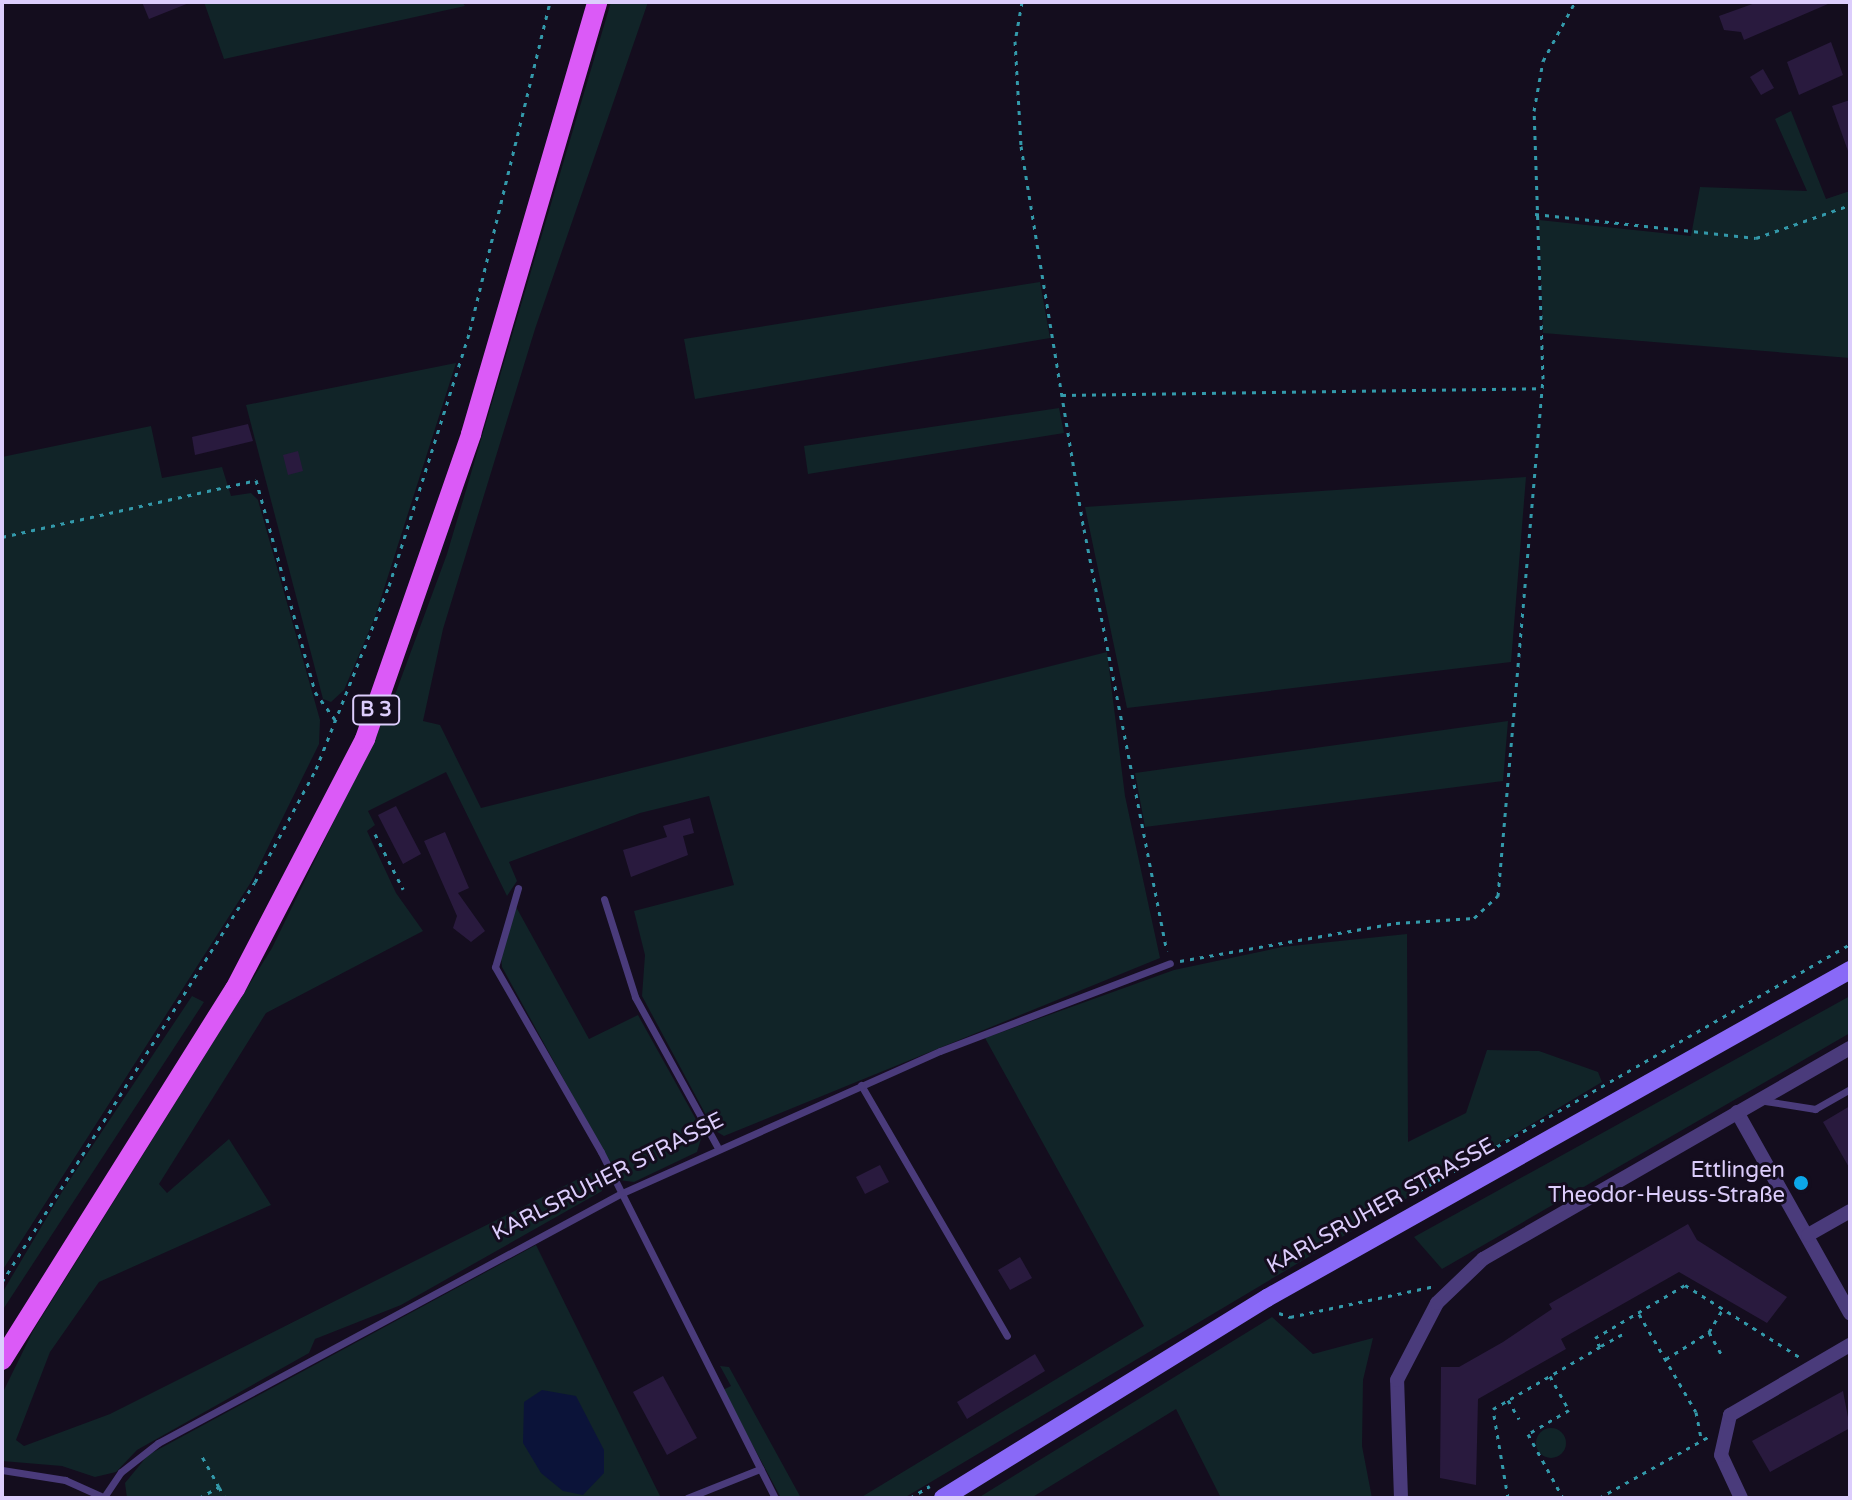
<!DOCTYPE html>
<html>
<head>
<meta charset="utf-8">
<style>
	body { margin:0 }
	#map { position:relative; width:1852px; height:1500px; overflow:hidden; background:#140d1e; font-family:"Varela Round",sans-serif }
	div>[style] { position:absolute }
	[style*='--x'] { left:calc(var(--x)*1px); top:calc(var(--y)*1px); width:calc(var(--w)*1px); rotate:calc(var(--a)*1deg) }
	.green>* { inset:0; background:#112428 }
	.round { border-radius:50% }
	.water>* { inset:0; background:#0b1339 }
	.building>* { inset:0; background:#291a3e }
	.path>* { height:3px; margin-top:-1.5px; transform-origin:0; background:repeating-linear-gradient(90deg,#39a 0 4px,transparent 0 10px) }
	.lane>* { height:7px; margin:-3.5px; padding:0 3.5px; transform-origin:3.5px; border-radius:3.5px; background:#4a3b7b }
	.street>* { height:14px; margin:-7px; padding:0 7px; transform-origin:7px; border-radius:7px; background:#4a3b7b }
	.secondary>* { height:18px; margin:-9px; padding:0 9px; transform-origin:9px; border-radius:9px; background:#8969f7 }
	.primary>* { height:20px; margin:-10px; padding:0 10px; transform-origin:10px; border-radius:10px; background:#db5af7 }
	.dots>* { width:22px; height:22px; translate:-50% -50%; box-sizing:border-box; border:4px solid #140d1e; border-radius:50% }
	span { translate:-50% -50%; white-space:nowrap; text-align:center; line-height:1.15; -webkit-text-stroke:6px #140d1e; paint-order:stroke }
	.shield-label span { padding:2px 6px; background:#140d1e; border:2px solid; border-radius:6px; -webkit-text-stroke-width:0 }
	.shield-label { font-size:20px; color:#dccdfc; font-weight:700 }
	.poi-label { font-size:22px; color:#dccdfc }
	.right { translate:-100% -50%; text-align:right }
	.street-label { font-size:22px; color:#dccdfc }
	.frame { position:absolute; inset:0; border:4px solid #dccdfc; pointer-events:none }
</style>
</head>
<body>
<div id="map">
	<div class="green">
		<i style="clip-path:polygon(204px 2px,462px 2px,465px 6px,224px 59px)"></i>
		<i style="clip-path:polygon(611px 2px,648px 2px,535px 329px,443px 629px,423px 721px,440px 725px,481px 808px,1107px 652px,1125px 796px,1160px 958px,724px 1136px,714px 1130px,642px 996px,645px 955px,634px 911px,734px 885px,709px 796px,640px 813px,509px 862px,517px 881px,507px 896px,446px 772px,368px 811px,375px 825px,367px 831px,396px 893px,423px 931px,266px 1013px,159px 1184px,167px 1193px,229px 1139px,271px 1205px,99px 1282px,50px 1352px,16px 1440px,24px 1446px,110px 1414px,602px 1167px,602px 1191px,401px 1305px,315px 1339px,309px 1353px,137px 1450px,116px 1472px,95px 1477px,62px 1466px,2px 1461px,2px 1394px,33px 1331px,272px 948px,393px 700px,447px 554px)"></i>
		<i style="clip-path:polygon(1791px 111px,1826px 199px,1850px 191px,1850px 358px,1543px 333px,1539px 220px,1691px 236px,1700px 187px,1807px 191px,1775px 119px)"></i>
		<i style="clip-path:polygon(1040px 282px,1050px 338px,695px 399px,684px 339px)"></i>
		<i style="clip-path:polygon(456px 363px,375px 617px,344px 690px,331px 702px,323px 699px,246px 405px)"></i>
		<i style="clip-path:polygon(1059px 408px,1064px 433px,808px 474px,804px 446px)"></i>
		<i style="clip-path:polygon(151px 426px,162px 478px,222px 467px,231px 496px,251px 493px,258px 500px,320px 720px,319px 744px,251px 882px,2px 1271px,2px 457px)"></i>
		<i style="clip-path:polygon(1526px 477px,1511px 662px,1127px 708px,1085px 507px)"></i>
		<i style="clip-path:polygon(1508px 721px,1503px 781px,1145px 827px,1135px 773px)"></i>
		<i style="clip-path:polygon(515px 905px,589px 1039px,638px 1015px,703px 1132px,697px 1152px,634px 1182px,619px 1180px,502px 967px,500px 948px)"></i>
		<i style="clip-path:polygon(1407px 934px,1408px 1142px,1466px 1113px,1487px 1050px,1539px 1051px,1598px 1072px,1602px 1082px,904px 1498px,860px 1498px,1144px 1326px,985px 1038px,1174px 970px,1282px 947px)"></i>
		<i style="clip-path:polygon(192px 996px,204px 1002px,2px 1311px,2px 1293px,65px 1187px)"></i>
		<i style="clip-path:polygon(1850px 996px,1850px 1033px,1442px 1269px,1414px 1237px)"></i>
		<i style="clip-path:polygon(536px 1245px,661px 1498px,127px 1498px,125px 1483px,148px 1455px)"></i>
		<i style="clip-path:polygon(1272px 1317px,1313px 1354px,1373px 1338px,1363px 1380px,1362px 1446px,1372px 1498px,1221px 1498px,1176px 1409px,1031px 1498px,978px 1498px)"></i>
		<i style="clip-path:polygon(720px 1366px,729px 1367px,801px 1498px,781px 1498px,723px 1390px,731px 1386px)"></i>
		<i class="round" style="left:1536px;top:1428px;width:30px;height:30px"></i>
	</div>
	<div class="water">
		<i style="clip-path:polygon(542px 1390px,576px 1396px,604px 1450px,604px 1473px,583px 1495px,563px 1491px,541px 1473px,523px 1443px,524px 1402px)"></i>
	</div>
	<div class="building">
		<i style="clip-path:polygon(142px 2px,189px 2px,189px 3px,149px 19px)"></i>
		<i style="clip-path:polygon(1758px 2px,1827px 2px,1828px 4px,1744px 40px,1741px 32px,1724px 30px,1719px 16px)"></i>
		<i style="clip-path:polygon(1831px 42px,1843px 75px,1799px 95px,1787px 62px)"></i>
		<i style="clip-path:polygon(1763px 69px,1774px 88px,1761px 95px,1750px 77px)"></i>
		<i style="clip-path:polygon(1850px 100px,1850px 150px,1848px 151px,1832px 106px)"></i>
		<i style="clip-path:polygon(248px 424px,253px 441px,195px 455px,192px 437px)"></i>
		<i style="clip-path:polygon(298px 451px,303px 471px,288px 475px,283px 455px)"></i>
		<i style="clip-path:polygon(396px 806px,421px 854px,403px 864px,378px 815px)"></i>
		<i style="clip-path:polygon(690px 818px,694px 833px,683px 836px,688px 855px,631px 877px,623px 850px,667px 837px,663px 826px)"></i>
		<i style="clip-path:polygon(445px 832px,469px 888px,458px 893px,485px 931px,471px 942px,453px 928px,457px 916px,424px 841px)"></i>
		<i style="clip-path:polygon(1850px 1106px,1850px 1169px,1823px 1122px)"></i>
		<i style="clip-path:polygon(880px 1165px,889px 1182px,865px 1194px,856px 1177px)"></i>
		<i style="clip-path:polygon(1688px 1224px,1697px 1240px,1787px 1297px,1767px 1323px,1679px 1272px,1561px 1339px,1566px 1349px,1478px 1399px,1476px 1485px,1440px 1478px,1441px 1367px,1459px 1367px,1503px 1342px,1552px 1309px,1549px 1304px)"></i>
		<i style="clip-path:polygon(1020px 1257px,1032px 1278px,1010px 1290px,998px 1270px)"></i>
		<i style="clip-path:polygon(1035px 1354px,1045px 1371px,967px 1419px,957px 1402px)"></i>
		<i style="clip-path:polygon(663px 1376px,697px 1438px,667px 1455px,633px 1392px)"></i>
		<i style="clip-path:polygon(1843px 1391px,1850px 1428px,1770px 1472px,1752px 1441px)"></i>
	</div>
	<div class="path">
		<i style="--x:1022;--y:2;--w:40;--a:100"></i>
		<i style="--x:1015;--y:41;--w:105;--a:86.7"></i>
		<i style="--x:1021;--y:146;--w:388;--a:80.7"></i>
		<i style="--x:1084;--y:529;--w:430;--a:78.9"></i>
		<i style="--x:1535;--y:214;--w:222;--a:6.2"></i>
		<i style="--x:1756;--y:238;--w:100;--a:-19.3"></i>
		<i style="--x:1062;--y:395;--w:480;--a:-0.8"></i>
		<i style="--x:2;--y:537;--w:260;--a:-12.6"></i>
		<i style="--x:256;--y:480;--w:220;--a:74.4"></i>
		<i style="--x:315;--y:692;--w:34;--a:54"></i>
		<i style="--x:375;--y:834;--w:62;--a:63"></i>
		<i style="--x:1180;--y:961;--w:219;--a:-10"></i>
		<i style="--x:1396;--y:923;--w:78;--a:-3.7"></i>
		<i style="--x:1474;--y:918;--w:33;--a:-43"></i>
		<i style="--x:1498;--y:896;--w:519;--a:-85.03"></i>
		<i style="--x:1543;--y:379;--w:268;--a:-91.9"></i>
		<i style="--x:1534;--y:111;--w:51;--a:-79.8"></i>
		<i style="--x:1543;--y:61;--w:67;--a:-61.5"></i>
		<i style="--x:1419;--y:1191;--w:497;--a:-29.8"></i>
		<i style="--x:2;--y:1282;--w:473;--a:-57.7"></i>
		<i style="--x:255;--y:882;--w:128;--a:-61.6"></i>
		<i style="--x:316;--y:769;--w:197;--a:-68.3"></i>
		<i style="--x:389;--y:586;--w:269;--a:-72.4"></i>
		<i style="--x:470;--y:330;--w:338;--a:-76.3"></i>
		<i style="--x:1279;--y:1313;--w:12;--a:20"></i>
		<i style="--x:1290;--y:1317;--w:147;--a:-12.1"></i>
		<i style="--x:1639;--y:1314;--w:113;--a:59.8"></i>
		<i style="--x:1696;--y:1412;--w:26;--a:79"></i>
		<i style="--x:1709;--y:1332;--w:26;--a:61"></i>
		<i style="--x:1601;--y:1346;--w:29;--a:-29"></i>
		<i style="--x:1666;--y:1359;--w:51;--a:-32.1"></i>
		<i style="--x:1709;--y:1332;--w:29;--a:-59"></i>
		<i style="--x:1550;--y:1376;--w:39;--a:61"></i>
		<i style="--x:1569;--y:1410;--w:48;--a:149.7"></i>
		<i style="--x:1528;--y:1434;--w:73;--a:61.3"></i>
		<i style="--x:1508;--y:1400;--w:22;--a:60"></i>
		<i style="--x:219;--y:1487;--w:13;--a:61"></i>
		<i style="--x:199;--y:1498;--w:23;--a:-29"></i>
		<i style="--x:219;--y:1487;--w:39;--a:-119"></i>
		<i style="--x:910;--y:1498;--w:23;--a:-31"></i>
		<i style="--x:1508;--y:1498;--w:90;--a:-99.6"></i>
		<i style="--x:1493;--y:1409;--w:124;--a:-30.1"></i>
		<i style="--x:1600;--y:1347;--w:10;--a:-119"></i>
		<i style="--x:1595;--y:1338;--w:104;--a:-30.5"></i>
		<i style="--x:1685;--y:1285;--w:137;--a:32.2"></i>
		<i style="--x:1599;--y:1498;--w:127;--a:-29.2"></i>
	</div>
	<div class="lane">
		<i style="--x:518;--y:888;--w:82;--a:106.2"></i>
		<i style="--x:495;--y:967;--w:213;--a:60.2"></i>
		<i style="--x:601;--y:1152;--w:387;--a:63.3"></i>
		<i style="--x:604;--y:899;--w:103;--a:72.4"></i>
		<i style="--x:635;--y:997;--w:170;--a:61.2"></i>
		<i style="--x:861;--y:1085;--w:290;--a:59.8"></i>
		<i style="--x:1765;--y:1101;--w:51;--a:9.1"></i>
		<i style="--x:1815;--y:1109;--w:40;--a:-29.7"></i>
		<i style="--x:2;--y:1470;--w:64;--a:9"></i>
		<i style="--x:65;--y:1480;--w:44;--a:24.2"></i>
		<i style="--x:104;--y:1497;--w:30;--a:-56"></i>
		<i style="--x:121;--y:1472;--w:47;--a:-38.1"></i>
		<i style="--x:158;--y:1443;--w:525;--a:-28.32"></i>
		<i style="--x:620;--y:1194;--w:350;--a:-24.1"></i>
		<i style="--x:940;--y:1051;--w:246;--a:-20.9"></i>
		<i style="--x:687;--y:1498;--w:79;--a:-21.7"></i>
	</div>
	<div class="street">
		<i style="--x:1737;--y:1112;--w:231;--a:60.7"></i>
		<i style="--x:1808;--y:1235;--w:48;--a:-29.7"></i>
		<i style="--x:1401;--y:1498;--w:118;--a:-91.9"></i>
		<i style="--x:1397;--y:1380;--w:87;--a:-62.5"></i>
		<i style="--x:1437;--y:1303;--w:64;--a:-43.7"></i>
		<i style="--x:1483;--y:1259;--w:423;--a:-29.9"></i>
		<i style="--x:1741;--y:1498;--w:47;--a:-114.9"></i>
		<i style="--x:1721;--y:1455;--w:41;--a:-77.3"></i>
		<i style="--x:1730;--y:1415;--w:139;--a:-30.3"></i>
	</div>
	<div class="secondary">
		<i style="--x:943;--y:1498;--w:381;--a:-31.7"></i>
		<i style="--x:1267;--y:1298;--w:669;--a:-29.36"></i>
	</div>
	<div class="primary">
		<i style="--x:2;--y:1360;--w:438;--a:-57.9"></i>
		<i style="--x:235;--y:989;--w:282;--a:-62.5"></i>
		<i style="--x:365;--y:739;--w:323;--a:-70.8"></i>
		<i style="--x:471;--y:434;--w:450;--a:-73.7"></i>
	</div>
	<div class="dots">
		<i style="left:1801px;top:1183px;background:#0ca7e9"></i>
	</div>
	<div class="shield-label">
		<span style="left:376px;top:710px">B 3</span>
	</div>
	<div class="poi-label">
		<span class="right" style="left:1785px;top:1183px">Ettlingen<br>Theodor-Heuss-Straße</span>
	</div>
	<div class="street-label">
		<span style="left:608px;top:1177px;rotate:-27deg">KARLSRUHER STRASSE</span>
		<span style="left:1381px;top:1206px;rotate:-29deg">KARLSRUHER STRASSE</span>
	</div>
	<div class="frame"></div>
</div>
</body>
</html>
